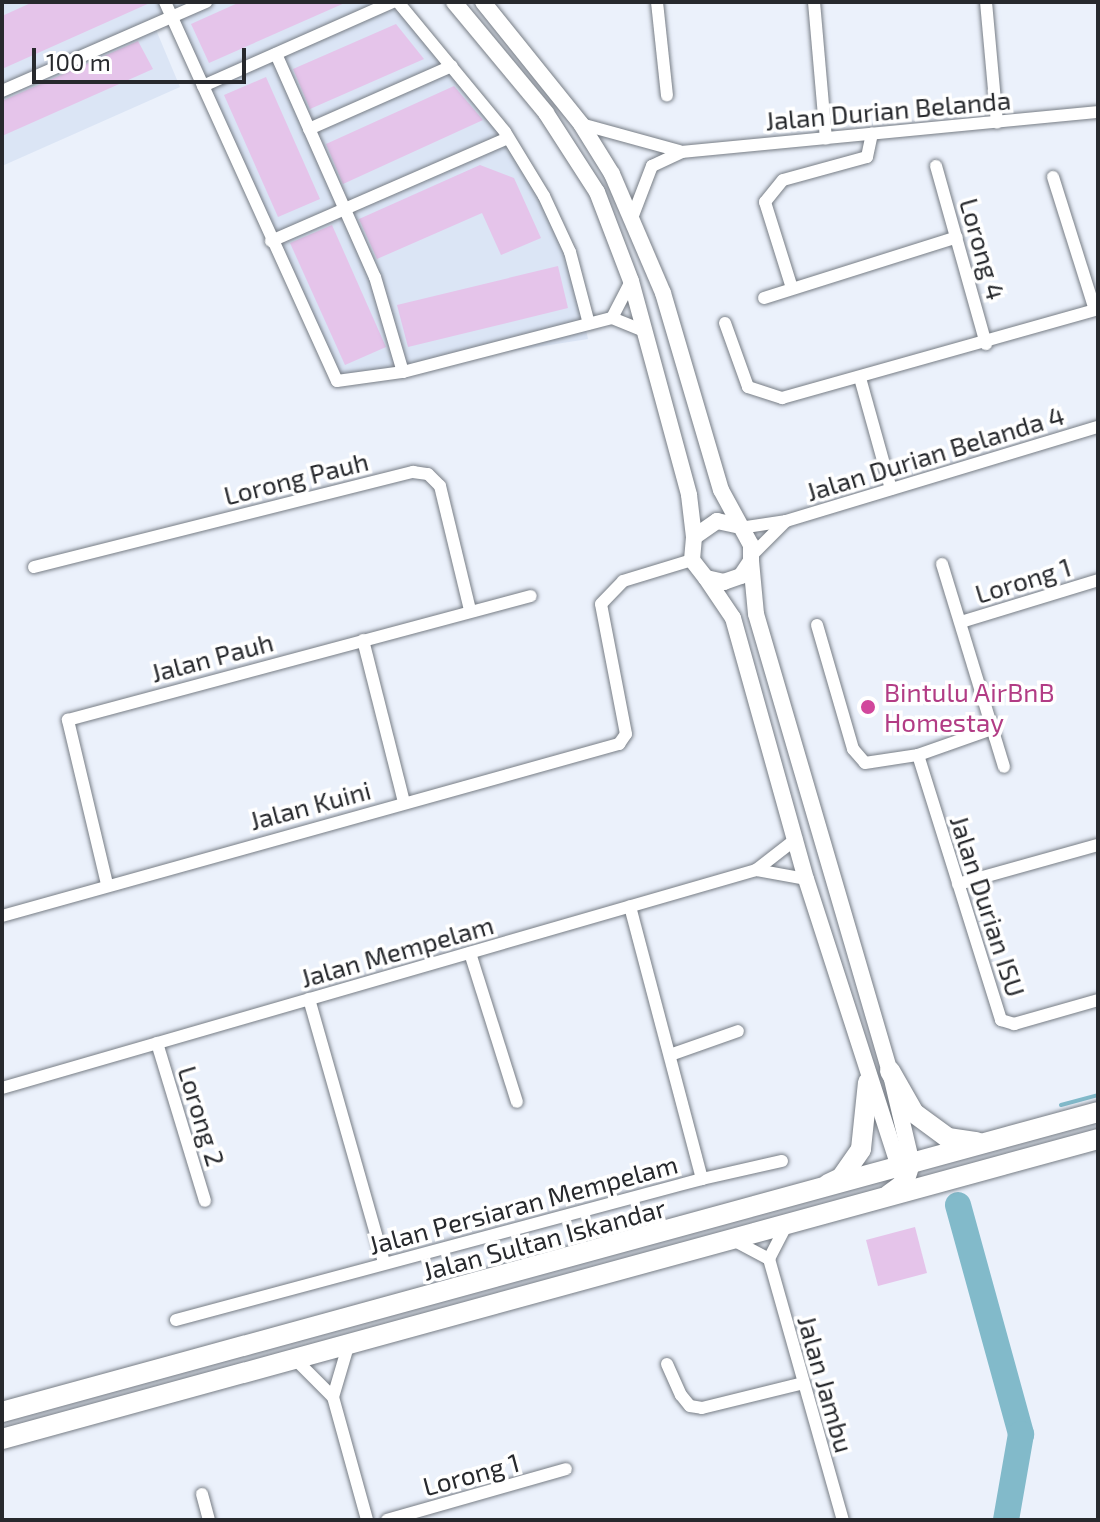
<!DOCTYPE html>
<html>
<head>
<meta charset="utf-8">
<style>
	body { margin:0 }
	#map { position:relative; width:1100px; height:1522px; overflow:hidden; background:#ebf1fb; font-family:"Exo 2",sans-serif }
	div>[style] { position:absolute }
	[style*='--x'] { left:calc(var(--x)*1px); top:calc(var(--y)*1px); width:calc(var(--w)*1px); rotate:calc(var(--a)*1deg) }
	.built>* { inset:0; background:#dbe5f5 }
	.stream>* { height:4px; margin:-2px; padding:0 2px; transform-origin:2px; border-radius:2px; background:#82baca }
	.river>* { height:26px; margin:-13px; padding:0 13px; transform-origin:13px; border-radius:13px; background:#82baca }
	.building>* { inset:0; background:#e5c4ea }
	.roads { filter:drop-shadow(0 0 2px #777d85) drop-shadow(0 0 2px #777d85) }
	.minor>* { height:12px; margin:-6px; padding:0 6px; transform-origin:6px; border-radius:6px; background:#fff }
	.tertiary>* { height:16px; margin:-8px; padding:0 8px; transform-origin:8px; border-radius:8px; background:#fff }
	.primary>* { height:20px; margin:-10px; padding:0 10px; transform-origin:10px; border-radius:10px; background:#fff }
	.dots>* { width:22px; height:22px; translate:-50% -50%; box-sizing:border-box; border:4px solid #fff; border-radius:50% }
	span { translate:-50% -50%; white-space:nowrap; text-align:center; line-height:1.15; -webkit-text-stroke:7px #fff; paint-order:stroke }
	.street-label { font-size:26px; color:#27292d }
	.hotel-label { font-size:26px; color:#b23c85 }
	.left { translate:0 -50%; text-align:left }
	.frame { position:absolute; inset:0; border:4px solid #27292d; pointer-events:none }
	.scale { position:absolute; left:32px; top:48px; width:214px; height:36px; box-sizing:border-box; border:4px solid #27292d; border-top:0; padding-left:10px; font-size:24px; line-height:28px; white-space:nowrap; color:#27292d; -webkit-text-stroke:6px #fff; paint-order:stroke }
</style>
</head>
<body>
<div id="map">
	<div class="built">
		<i style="clip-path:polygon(2px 2px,397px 2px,505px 132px,570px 252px,588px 339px,333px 379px,172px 17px,154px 25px,180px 87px,2px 166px)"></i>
	</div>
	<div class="stream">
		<i style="--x:1061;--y:1105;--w:38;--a:-15"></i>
	</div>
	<div class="river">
		<i style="--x:958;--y:1205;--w:238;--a:74.6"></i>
		<i style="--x:1021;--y:1434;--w:87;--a:99.9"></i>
	</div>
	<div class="building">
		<i style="clip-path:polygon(33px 2px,152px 2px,2px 69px,2px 16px)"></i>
		<i style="clip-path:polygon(240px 2px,347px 2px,209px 63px,191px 24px)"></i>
		<i style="clip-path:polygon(396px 24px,424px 59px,310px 109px,293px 69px)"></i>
		<i style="clip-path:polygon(138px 41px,153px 69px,2px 136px,2px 101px)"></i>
		<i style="clip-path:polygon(266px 77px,320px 199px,278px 217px,224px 95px)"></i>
		<i style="clip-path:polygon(454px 86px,483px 120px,343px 184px,326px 144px)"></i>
		<i style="clip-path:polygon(480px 165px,514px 178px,541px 238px,501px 255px,482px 213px,377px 259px,359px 219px)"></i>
		<i style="clip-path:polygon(332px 225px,386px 347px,345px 365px,290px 243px)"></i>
		<i style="clip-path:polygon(558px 266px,568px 308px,408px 347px,397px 305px)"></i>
		<i style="clip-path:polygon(915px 1227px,927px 1273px,878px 1286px,866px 1240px)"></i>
	</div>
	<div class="roads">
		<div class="minor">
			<i style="--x:165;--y:2;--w:416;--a:65.6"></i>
			<i style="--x:337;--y:381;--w:67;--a:-7.8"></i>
			<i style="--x:403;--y:372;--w:216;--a:-14.5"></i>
			<i style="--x:612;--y:318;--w:35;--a:22"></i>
			<i style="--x:398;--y:2;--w:168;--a:50.5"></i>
			<i style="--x:505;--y:132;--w:75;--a:58.6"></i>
			<i style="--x:544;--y:196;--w:62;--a:65.1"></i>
			<i style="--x:570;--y:252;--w:74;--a:75.2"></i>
			<i style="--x:657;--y:2;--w:94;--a:83.9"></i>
			<i style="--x:814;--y:2;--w:137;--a:85"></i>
			<i style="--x:986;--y:2;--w:121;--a:84.8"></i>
			<i style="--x:276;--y:54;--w:244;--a:66.1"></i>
			<i style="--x:375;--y:277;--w:99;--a:73.6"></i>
			<i style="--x:203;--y:86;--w:208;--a:-23.9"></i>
			<i style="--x:2;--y:91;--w:223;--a:-23.6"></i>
			<i style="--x:581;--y:124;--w:102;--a:15.4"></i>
			<i style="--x:309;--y:129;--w:156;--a:-23.8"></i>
			<i style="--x:936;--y:166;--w:185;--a:74.3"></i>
			<i style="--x:1053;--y:177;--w:139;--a:72.5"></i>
			<i style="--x:632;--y:218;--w:56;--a:-69"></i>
			<i style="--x:652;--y:166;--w:33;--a:-25"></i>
			<i style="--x:682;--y:152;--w:418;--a:-5.5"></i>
			<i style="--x:271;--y:241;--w:258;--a:-23.5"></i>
			<i style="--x:791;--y:285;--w:87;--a:-107.4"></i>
			<i style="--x:765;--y:202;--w:28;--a:-51"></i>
			<i style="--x:783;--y:180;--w:87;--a:-15.3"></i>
			<i style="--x:867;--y:157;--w:24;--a:-78"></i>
			<i style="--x:764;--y:298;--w:202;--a:-17.5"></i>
			<i style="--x:612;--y:318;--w:42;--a:-62.8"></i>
			<i style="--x:725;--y:323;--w:68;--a:70.2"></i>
			<i style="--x:748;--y:387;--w:36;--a:18"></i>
			<i style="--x:782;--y:398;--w:328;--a:-15.7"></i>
			<i style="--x:860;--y:378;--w:115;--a:74.4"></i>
			<i style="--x:740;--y:528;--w:47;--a:-8.7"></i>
			<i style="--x:786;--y:521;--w:326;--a:-16.8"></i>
			<i style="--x:752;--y:555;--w:48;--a:-45"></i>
			<i style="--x:942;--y:564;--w:212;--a:73"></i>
			<i style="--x:34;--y:567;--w:391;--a:-14.1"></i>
			<i style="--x:413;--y:472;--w:15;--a:8"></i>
			<i style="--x:428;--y:474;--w:17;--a:45"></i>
			<i style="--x:440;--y:486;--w:128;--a:76.4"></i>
			<i style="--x:961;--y:622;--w:143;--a:-17"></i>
			<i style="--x:817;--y:625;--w:129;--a:73.8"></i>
			<i style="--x:853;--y:749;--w:18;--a:49"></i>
			<i style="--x:865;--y:763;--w:54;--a:-8.6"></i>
			<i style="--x:918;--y:755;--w:78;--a:-19.4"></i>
			<i style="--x:363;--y:640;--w:167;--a:75.8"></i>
			<i style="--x:918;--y:755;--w:278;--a:72.6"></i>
			<i style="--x:1001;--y:1020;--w:14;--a:17"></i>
			<i style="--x:1014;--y:1024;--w:87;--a:-15.9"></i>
			<i style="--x:756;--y:870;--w:51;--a:-37.8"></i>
			<i style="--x:107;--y:884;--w:169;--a:-103.4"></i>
			<i style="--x:68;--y:720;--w:479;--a:-15"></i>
			<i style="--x:958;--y:884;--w:145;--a:-15.6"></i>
			<i style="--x:2;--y:916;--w:641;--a:-15.58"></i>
			<i style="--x:619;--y:744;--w:12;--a:-55"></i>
			<i style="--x:626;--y:734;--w:132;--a:-100.9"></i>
			<i style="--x:601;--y:604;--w:32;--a:-46"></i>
			<i style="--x:623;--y:581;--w:72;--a:-16.9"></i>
			<i style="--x:470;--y:953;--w:156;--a:72.5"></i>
			<i style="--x:309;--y:999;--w:274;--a:74.1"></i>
			<i style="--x:157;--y:1043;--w:165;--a:73.1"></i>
			<i style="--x:670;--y:1055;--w:72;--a:-19.4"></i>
			<i style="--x:2;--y:1088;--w:785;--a:-16.13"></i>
			<i style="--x:756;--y:870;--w:51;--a:10.2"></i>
			<i style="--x:702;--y:1179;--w:82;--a:-12.7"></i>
			<i style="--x:788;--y:1222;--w:42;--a:117.2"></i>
			<i style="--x:769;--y:1259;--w:271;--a:74.2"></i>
			<i style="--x:733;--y:1240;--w:41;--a:27.8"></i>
			<i style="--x:176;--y:1320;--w:545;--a:-15.01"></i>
			<i style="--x:702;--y:1179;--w:282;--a:-104.8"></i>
			<i style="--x:294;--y:1358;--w:55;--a:45"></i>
			<i style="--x:333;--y:1397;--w:128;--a:74.5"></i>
			<i style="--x:667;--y:1364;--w:34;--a:66"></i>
			<i style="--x:681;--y:1395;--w:14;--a:51"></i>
			<i style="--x:690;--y:1406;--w:12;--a:9"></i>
			<i style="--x:702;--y:1408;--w:101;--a:-13.8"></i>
			<i style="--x:333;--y:1397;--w:56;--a:-73.5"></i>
			<i style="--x:202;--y:1494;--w:27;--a:75"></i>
			<i style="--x:387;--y:1520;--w:186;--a:-15.9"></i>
		</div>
		<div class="tertiary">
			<i style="--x:454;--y:2;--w:144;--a:50.3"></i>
			<i style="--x:546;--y:113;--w:94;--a:57.2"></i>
			<i style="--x:597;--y:192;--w:95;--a:69.1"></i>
			<i style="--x:631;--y:281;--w:222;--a:74.8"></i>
			<i style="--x:689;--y:495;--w:42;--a:83.2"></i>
			<i style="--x:483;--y:2;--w:156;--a:51.2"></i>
			<i style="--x:581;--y:124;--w:59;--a:58.2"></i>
			<i style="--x:612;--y:174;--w:129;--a:66.8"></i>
			<i style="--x:663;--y:293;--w:205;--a:73.6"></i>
			<i style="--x:721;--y:490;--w:63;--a:61.4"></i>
			<i style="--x:751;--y:545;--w:16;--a:90"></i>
			<i style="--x:751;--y:561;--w:18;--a:124"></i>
			<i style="--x:741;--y:576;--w:18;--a:161"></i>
			<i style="--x:724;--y:582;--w:18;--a:-167"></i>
			<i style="--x:706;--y:578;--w:23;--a:-128"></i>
			<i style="--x:692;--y:560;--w:23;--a:-85"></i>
			<i style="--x:694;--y:537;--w:28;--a:-35"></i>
			<i style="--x:717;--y:521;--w:19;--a:12"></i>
			<i style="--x:751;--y:561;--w:53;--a:84.6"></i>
			<i style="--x:756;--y:614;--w:476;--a:73.7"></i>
			<i style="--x:890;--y:1071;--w:96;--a:76.7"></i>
			<i style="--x:912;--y:1164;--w:16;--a:108"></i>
			<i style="--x:907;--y:1179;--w:24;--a:144"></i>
			<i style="--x:706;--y:578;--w:48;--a:56"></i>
			<i style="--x:733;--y:618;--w:271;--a:74.4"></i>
			<i style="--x:806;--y:879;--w:313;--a:72.1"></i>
		</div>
		<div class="primary">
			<i style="--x:890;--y:1071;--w:48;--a:60.3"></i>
			<i style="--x:914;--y:1113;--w:42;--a:36.3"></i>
			<i style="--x:948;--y:1138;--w:29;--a:8"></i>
			<i style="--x:828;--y:1184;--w:14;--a:-25"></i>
			<i style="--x:841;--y:1178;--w:35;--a:-55"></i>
			<i style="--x:861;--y:1149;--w:67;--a:-84"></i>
			<i style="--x:2;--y:1412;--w:1136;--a:-15.31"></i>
			<i style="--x:2;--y:1439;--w:1136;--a:-15.31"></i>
		</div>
	</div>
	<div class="dots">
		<i style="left:868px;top:707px;background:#d1479c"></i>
	</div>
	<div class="street-label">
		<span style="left:888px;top:110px;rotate:-5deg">Jalan Durian Belanda</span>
		<span style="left:983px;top:249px;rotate:74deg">Lorong 4</span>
		<span style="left:935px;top:453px;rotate:-17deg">Jalan Durian Belanda 4</span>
		<span style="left:296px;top:478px;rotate:-14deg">Lorong Pauh</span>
		<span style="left:1023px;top:580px;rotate:-17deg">Lorong 1</span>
		<span style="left:212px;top:657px;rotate:-15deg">Jalan Pauh</span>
		<span style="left:310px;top:805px;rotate:-15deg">Jalan Kuini</span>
		<span style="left:988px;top:906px;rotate:72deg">Jalan Durian ISU</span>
		<span style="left:397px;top:951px;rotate:-16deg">Jalan Mempelam</span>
		<span style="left:202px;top:1116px;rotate:73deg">Lorong 2</span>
		<span style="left:523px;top:1204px;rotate:-15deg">Jalan Persiaran Mempelam</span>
		<span style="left:544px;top:1239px;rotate:-15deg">Jalan Sultan Iskandar</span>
		<span style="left:826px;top:1384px;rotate:74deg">Jalan Jambu</span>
		<span style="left:471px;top:1474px;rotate:-15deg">Lorong 1</span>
	</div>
	<div class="hotel-label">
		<span class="left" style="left:884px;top:707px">Bintulu AirBnB<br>Homestay</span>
	</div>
	<div class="frame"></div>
	<div class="scale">100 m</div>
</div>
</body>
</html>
